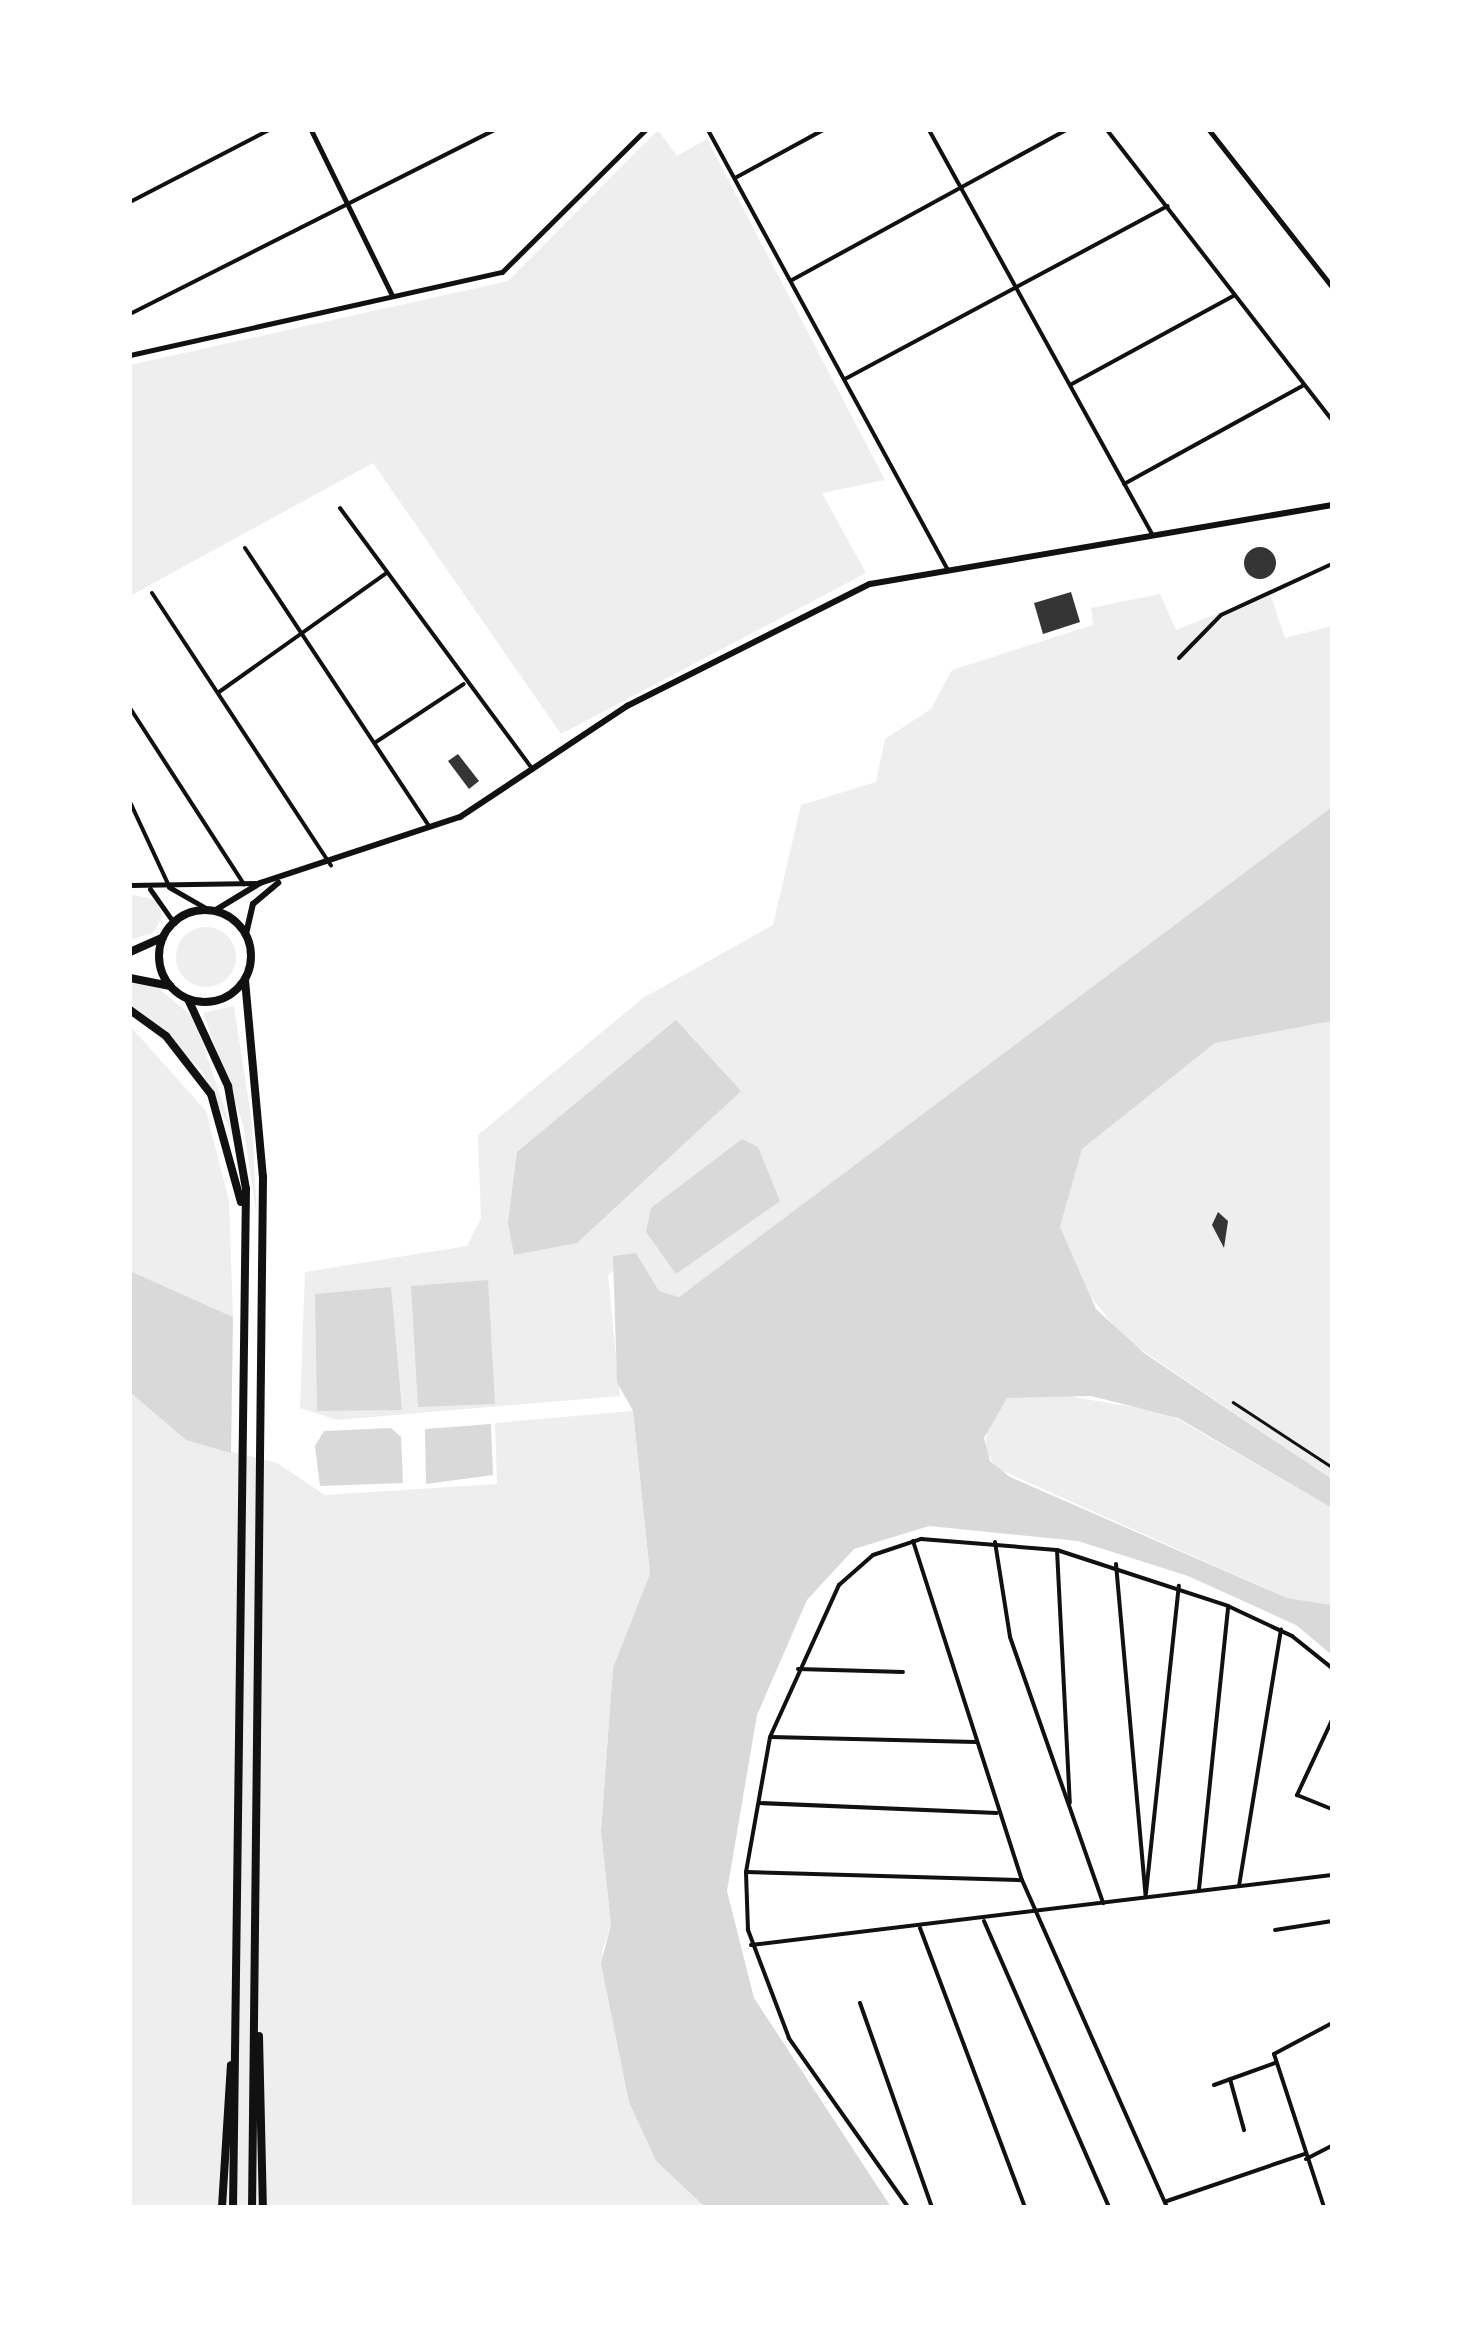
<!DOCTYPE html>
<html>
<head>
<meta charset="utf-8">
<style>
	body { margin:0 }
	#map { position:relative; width:1462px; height:2337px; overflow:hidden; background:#fff; font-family:"Public Sans",sans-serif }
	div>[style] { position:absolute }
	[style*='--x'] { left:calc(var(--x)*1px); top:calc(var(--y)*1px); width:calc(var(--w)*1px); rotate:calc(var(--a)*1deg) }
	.green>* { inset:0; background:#eee }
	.round { border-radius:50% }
	.water>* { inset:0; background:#d9d9d9 }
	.building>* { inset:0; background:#353535 }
	.path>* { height:2.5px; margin:-1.25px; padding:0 1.25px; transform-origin:1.25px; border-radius:1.25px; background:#111 }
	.minor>* { height:4px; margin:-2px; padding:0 2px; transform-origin:2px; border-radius:2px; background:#111 }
	.tertiary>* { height:5px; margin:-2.5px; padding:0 2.5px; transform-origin:2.5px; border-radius:2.5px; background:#111 }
	.secondary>* { height:6px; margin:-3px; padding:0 3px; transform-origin:3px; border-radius:3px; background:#111 }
	.trunk>* { height:8px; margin:-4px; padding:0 4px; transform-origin:4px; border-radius:4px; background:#111 }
	.trunk>.ring { margin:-4px; padding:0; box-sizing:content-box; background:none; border:8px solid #111; border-radius:50% }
	.motorway>* { height:8px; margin:-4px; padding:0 4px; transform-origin:4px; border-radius:4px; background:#111 }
	span { translate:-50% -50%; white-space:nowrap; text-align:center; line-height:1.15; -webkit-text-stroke:10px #fff; paint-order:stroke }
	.frame { position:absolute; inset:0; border:132px solid #fff; pointer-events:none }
</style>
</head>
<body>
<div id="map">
	<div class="green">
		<i style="clip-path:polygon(658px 130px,677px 156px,707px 139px,885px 480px,822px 493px,866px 573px,561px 734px,373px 463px,130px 596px,130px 365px,508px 281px)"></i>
		<i style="clip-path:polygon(1270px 593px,1285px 638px,1332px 626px,1332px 807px,679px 1297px,659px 1291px,636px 1253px,608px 1275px,620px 1396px,337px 1420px,300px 1408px,305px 1272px,467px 1246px,481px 1218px,478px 1135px,643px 998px,773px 925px,801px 805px,876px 782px,885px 739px,931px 709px,952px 670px,1093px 625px,1091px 608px,1160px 594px,1176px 630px)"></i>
		<i style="clip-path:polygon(130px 894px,156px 900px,163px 916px,153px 933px,130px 940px)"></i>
		<i class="round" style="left:176px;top:927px;width:60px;height:60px"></i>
		<i style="clip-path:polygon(130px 983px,157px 987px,194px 1018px,236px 1142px,201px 1070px,130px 1005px)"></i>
		<i style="clip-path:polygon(234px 1006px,252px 1124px,257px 1218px,243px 1124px,203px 1013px)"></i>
		<i style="clip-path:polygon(1332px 1021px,1332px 1479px,1124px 1338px,1074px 1276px,1060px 1227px,1082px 1149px,1215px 1043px)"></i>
		<i style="clip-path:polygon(130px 1026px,206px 1111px,229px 1201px,233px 1317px,130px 1271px)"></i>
		<i style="clip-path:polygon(1039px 1391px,1167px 1413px,1332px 1508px,1332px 1605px,1287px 1598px,996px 1468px,985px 1449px,989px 1415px,1007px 1398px)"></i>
		<i style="clip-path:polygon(130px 1392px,186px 1440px,277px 1463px,325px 1495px,497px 1484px,495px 1423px,633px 1411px,650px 1575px,613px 1668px,601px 1830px,611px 1925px,602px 1952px,629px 2102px,656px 2161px,705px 2207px,130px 2207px)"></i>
	</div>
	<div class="water">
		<i style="clip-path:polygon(1332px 807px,1332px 1021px,1215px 1043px,1082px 1149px,1060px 1227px,1096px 1309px,1144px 1353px,1332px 1479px,1332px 1508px,1178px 1418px,1091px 1396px,1007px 1398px,984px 1438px,990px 1461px,1010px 1477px,1287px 1598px,1332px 1605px,1332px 1655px,1296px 1625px,1188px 1576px,1078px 1541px,929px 1526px,854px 1549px,807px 1600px,757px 1715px,727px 1891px,754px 1998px,891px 2207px,705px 2207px,656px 2161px,629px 2102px,601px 1963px,611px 1925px,601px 1831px,613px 1668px,650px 1574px,633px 1411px,617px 1382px,613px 1256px,636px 1253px,659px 1291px,679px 1297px)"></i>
		<i style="clip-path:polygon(676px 1020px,741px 1091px,577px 1243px,514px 1255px,508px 1223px,517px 1152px)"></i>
		<i style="clip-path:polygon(742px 1139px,758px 1147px,780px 1201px,676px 1274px,646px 1232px,651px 1208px)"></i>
		<i style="clip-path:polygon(130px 1271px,233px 1317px,231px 1453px,186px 1440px,130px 1392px)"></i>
		<i style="clip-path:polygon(488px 1280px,495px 1404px,418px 1407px,411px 1286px)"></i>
		<i style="clip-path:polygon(391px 1287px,402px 1410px,317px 1411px,315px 1294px)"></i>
		<i style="clip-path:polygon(491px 1424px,493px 1475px,426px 1484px,425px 1429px)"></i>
		<i style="clip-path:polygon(391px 1428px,401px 1437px,403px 1483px,320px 1486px,315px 1446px,324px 1431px)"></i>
	</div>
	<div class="building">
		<i class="round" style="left:1244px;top:547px;width:32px;height:32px"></i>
		<i style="clip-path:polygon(1071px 592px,1080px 622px,1043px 634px,1034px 603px)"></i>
		<i style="clip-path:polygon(458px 754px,479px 781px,469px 789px,448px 761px)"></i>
		<i style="clip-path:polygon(1218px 1212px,1228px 1221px,1224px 1248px,1212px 1225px)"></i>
	</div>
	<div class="path">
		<i style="--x:1233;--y:1402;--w:118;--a:33.3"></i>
	</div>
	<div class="minor">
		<i style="--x:708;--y:130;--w:500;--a:61.4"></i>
		<i style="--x:929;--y:130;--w:463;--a:61.1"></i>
		<i style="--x:1107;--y:130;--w:367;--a:52.2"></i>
		<i style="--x:735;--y:178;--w:100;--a:-28.6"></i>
		<i style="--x:130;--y:202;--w:157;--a:-27.4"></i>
		<i style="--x:792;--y:280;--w:312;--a:-28.7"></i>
		<i style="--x:130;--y:314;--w:409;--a:-26.8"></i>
		<i style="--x:845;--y:379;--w:366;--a:-28.2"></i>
		<i style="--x:1070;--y:385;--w:188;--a:-28.6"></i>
		<i style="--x:1124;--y:484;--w:205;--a:-28.8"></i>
		<i style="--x:340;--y:508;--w:325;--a:53.6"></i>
		<i style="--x:245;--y:548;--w:335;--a:56.5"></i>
		<i style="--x:152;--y:593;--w:326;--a:56.7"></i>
		<i style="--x:1179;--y:658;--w:60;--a:-45.7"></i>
		<i style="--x:1221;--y:615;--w:122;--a:-24.7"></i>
		<i style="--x:219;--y:692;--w:204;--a:-35.4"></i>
		<i style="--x:130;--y:708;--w:210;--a:57.1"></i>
		<i style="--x:376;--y:742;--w:105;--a:-33.4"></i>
		<i style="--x:130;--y:802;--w:90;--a:65.1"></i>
		<i style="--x:913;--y:1541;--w:356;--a:72.2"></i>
		<i style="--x:1022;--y:1880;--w:358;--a:66.1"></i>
		<i style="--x:995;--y:1542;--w:96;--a:81"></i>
		<i style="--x:1010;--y:1637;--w:282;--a:70.7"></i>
		<i style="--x:1057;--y:1550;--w:253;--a:87.1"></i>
		<i style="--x:1116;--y:1564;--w:334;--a:84.9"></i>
		<i style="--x:798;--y:1669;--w:105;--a:1.6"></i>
		<i style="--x:1332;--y:1720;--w:83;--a:115"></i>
		<i style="--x:1297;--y:1795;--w:38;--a:22"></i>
		<i style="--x:771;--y:1737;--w:205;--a:1.4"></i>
		<i style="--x:759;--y:1803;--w:238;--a:2.4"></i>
		<i style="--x:746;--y:1872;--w:276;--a:1.7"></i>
		<i style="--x:1239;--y:1886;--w:260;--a:-80.7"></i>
		<i style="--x:1199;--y:1889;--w:284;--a:-84.1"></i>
		<i style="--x:1146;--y:1893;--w:309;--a:-83.9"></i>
		<i style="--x:984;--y:1921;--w:312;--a:66.4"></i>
		<i style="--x:920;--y:1928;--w:298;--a:69.4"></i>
		<i style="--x:1275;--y:1930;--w:58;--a:-9"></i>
		<i style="--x:751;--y:1945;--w:585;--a:-6.87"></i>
		<i style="--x:860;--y:2003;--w:216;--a:70.6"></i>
		<i style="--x:1230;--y:2079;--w:53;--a:74.6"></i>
		<i style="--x:1214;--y:2085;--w:65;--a:-19.8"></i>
		<i style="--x:1306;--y:2159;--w:29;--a:-27"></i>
		<i style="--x:1167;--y:2201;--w:145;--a:-18.9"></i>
		<i style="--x:908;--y:2207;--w:207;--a:-125.2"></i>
		<i style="--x:789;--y:2038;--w:116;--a:-110.8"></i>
		<i style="--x:748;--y:1930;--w:58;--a:-92"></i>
		<i style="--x:746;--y:1872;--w:137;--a:-79.9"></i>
		<i style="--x:770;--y:1737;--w:167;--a:-65.6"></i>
		<i style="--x:839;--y:1585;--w:45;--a:-41.4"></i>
		<i style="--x:873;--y:1555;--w:51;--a:-18.4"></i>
		<i style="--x:921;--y:1539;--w:136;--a:4.6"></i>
		<i style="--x:1057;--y:1550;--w:180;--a:18.1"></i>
		<i style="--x:1228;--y:1606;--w:71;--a:25.1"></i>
		<i style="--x:1292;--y:1636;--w:51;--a:38.7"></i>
		<i style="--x:1324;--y:2207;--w:161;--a:-108.1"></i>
		<i style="--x:1274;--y:2054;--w:66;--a:-28.1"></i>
	</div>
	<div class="tertiary">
		<i style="--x:311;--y:130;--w:184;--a:63.9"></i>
		<i style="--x:1209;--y:130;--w:199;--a:51.9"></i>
		<i style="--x:130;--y:355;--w:381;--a:-12.6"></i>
		<i style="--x:502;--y:272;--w:202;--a:-44.8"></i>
		<i style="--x:130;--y:885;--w:127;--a:-0.9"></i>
		<i style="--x:169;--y:887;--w:46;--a:29.9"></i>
		<i style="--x:150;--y:889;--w:42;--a:54.8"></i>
	</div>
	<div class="secondary">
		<i style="--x:214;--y:911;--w:54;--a:-31.3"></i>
		<i style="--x:260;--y:883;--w:211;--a:-18.3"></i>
		<i style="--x:460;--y:817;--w:201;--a:-33.6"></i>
		<i style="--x:627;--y:706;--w:272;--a:-26.7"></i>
		<i style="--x:870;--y:584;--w:469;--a:-9.7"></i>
		<i style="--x:246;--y:934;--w:31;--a:-77"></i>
		<i style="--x:253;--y:904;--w:33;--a:-40"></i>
	</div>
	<div class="trunk">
		<i class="ring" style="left:159px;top:910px;width:84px;height:84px"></i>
		<i style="--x:245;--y:980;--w:198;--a:84.8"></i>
		<i style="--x:263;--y:1177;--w:1030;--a:90.61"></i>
		<i style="--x:188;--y:999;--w:96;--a:65.3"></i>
		<i style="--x:228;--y:1086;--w:105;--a:80.1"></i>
		<i style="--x:246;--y:1189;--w:1018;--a:90.73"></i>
		<i style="--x:130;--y:1010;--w:44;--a:35.8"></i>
		<i style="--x:166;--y:1036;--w:73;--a:52.2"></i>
		<i style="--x:211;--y:1094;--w:112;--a:74.5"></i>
		<i style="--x:259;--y:2036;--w:171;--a:88.7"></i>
		<i style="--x:222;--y:2207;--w:142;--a:-86.4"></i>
	</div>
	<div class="motorway">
		<i style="--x:130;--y:952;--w:36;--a:-24"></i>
		<i style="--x:130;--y:978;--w:41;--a:11.3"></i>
	</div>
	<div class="frame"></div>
</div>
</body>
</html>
